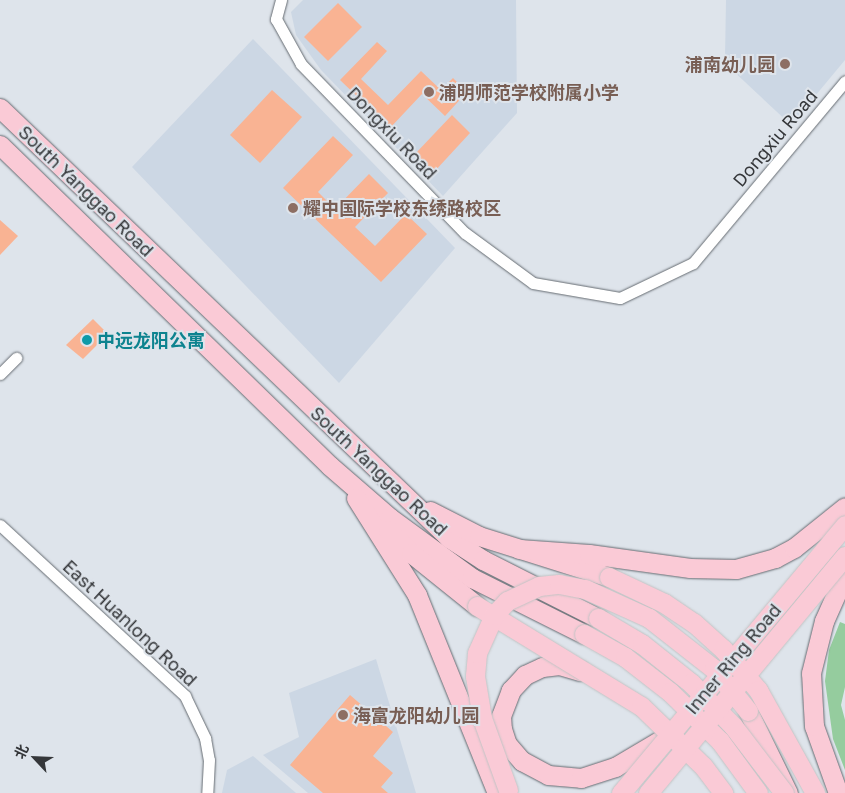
<!DOCTYPE html>
<html>
<head>
<meta charset="utf-8">
<style>
	body { margin:0 }
	#map { position:relative; width:845px; height:793px; overflow:hidden; background:#dee4eb; font-family:"Golos Text","Noto Sans SC",sans-serif }
	div>[style] { position:absolute }
	[style*='--x'] { left:calc(var(--x)*1px); top:calc(var(--y)*1px); width:calc(var(--w)*1px); rotate:calc(var(--a)*1deg) }
	.built>* { inset:0; background:#ccd7e4 }
	.green>* { inset:0; background:#95cc9e }
	.building>* { inset:0; background:#f9b393 }
	.roads { filter:drop-shadow(0 0 1px #656b71) drop-shadow(0 0 1px #656b71) }
	.minor>* { height:11px; margin:-5.5px; padding:0 5.5px; transform-origin:5.5px; border-radius:5.5px; background:#fff }
	.trunk>* { height:19px; margin:-9.5px; padding:0 9.5px; transform-origin:9.5px; border-radius:9.5px; background:#facad6 }
	.bridges { filter:drop-shadow(0 0 1px #c2c3c4) drop-shadow(0 0 1px #c2c3c4) }
	.trunk-bridge>* { height:19px; margin:-9.5px; padding:0 9.5px; transform-origin:9.5px; border-radius:9.5px; background:#facad6 }
	.dots>* { width:14px; height:14px; translate:-50% -50%; box-sizing:border-box; border:2px solid #dee4eb; border-radius:50% }
	span { translate:-50% -50%; white-space:nowrap; text-align:center; line-height:1.15; -webkit-text-stroke:4px #dee4eb; paint-order:stroke }
	.education-label { font-size:18px; color:#785e54; font-weight:700 }
	.right { translate:-100% -50%; text-align:right }
	.left { translate:0 -50%; text-align:left }
	.street-label { font-size:18px; color:#35373a }
	.culture-label { font-size:18px; color:#0d838f; font-weight:700 }
	.north { position:absolute; left:10px; top:733px; width:50px; height:50px; -webkit-text-stroke:4px #dee4eb; paint-order:stroke; rotate:295deg; font-size:14px; font-weight:700; line-height:20px; text-align:center; color:#35373a }
	.north::after { content:''; display:block; margin:auto; width:18px; height:22px; background:#35373a; clip-path:polygon(50% 0,100% 100%,50% 72%,0 100%) }
</style>
</head>
<body>
<div id="map">
	<div class="built">
		<i style="clip-path:polygon(303px 0,516px 0,517px 113px,443px 196px,321px 70px,296px 35px,291px 12px)"></i>
		<i style="clip-path:polygon(726px 0,845px 0,845px 60px,791px 125px,730px 68px,725px 58px)"></i>
		<i style="clip-path:polygon(253px 39px,455px 248px,339px 383px,132px 167px)"></i>
		<i style="clip-path:polygon(376px 659px,416px 793px,308px 793px,263px 755px,299px 737px,289px 693px)"></i>
		<i style="clip-path:polygon(253px 756px,296px 793px,222px 793px,227px 770px)"></i>
	</div>
	<div class="green">
		<i style="clip-path:polygon(840px 622px,845px 624px,845px 687px,841px 705px,845px 720px,845px 770px,833px 739px,825px 681px,829px 650px)"></i>
	</div>
	<div class="building">
		<i style="clip-path:polygon(338px 3px,362px 27px,328px 61px,304px 37px)"></i>
		<i style="clip-path:polygon(377px 42px,387px 51px,361px 79px,388px 105px,421px 71px,441px 90px,453px 78px,467px 92px,445px 116px,422px 94px,390px 128px,340px 80px)"></i>
		<i style="clip-path:polygon(272px 90px,302px 117px,260px 163px,230px 135px)"></i>
		<i style="clip-path:polygon(452px 115px,470px 133px,434px 172px,415px 154px)"></i>
		<i style="clip-path:polygon(333px 136px,353px 155px,318px 192px,335px 209px,369px 174px,388px 193px,355px 227px,375px 246px,406px 214px,427px 234px,381px 282px,283px 188px)"></i>
		<i style="clip-path:polygon(0 220px,18px 236px,0 255px)"></i>
		<i style="clip-path:polygon(93px 319px,108px 334px,83px 359px,66px 345px)"></i>
		<i style="clip-path:polygon(350px 695px,393px 732px,373px 756px,393px 773px,381px 787px,388px 793px,323px 793px,290px 765px)"></i>
	</div>
	<div class="roads">
		<div class="minor">
			<i style="--x:281;--y:0;--w:20;--a:105"></i>
			<i style="--x:276;--y:19;--w:51;--a:60.9"></i>
			<i style="--x:301;--y:64;--w:235;--a:45.9"></i>
			<i style="--x:465;--y:233;--w:84;--a:36.3"></i>
			<i style="--x:533;--y:283;--w:88;--a:9.8"></i>
			<i style="--x:620;--y:298;--w:81;--a:-25.6"></i>
			<i style="--x:693;--y:263;--w:237;--a:-50.1"></i>
			<i style="--x:0;--y:374;--w:23;--a:-45"></i>
			<i style="--x:0;--y:525;--w:252;--a:42.7"></i>
			<i style="--x:185;--y:696;--w:47;--a:64.5"></i>
			<i style="--x:205;--y:738;--w:22;--a:80"></i>
			<i style="--x:209;--y:760;--w:33;--a:93"></i>
		</div>
		<div class="trunk">
			<i style="--x:0;--y:108;--w:622;--a:43.76"></i>
			<i style="--x:449;--y:538;--w:40;--a:32.9"></i>
			<i style="--x:483;--y:560;--w:129;--a:26.8"></i>
			<i style="--x:0;--y:145;--w:460;--a:44.2"></i>
			<i style="--x:330;--y:466;--w:79;--a:40.9"></i>
			<i style="--x:390;--y:518;--w:102;--a:36.2"></i>
			<i style="--x:472;--y:578;--w:125;--a:26.6"></i>
			<i style="--x:356;--y:498;--w:115;--a:57.8"></i>
			<i style="--x:417;--y:595;--w:214;--a:68"></i>
			<i style="--x:430;--y:511;--w:55;--a:27"></i>
			<i style="--x:479;--y:536;--w:136;--a:17.5"></i>
			<i style="--x:388;--y:530;--w:33;--a:45"></i>
			<i style="--x:411;--y:553;--w:85;--a:38.8"></i>
			<i style="--x:519;--y:549;--w:70;--a:4.1"></i>
			<i style="--x:589;--y:554;--w:102;--a:7.9"></i>
			<i style="--x:690;--y:568;--w:46;--a:1.2"></i>
			<i style="--x:736;--y:569;--w:41;--a:-15.8"></i>
			<i style="--x:775;--y:558;--w:21;--a:-28"></i>
			<i style="--x:794;--y:548;--w:65;--a:-38.8"></i>
			<i style="--x:580;--y:671;--w:22;--a:-164"></i>
			<i style="--x:559;--y:665;--w:17;--a:173"></i>
			<i style="--x:542;--y:667;--w:19;--a:155"></i>
			<i style="--x:525;--y:675;--w:21;--a:133"></i>
			<i style="--x:511;--y:690;--w:28;--a:111"></i>
			<i style="--x:501;--y:716;--w:13;--a:86"></i>
			<i style="--x:502;--y:729;--w:16;--a:72"></i>
			<i style="--x:507;--y:744;--w:23;--a:49"></i>
			<i style="--x:522;--y:761;--w:30;--a:28"></i>
			<i style="--x:548;--y:775;--w:33;--a:5"></i>
			<i style="--x:581;--y:778;--w:36;--a:-18"></i>
			<i style="--x:615;--y:767;--w:51;--a:-30.6"></i>
			<i style="--x:748;--y:711;--w:91;--a:64"></i>
			<i style="--x:838;--y:793;--w:71;--a:-109.7"></i>
			<i style="--x:814;--y:726;--w:53;--a:-93.2"></i>
			<i style="--x:811;--y:673;--w:54;--a:-76"></i>
			<i style="--x:824;--y:621;--w:51;--a:-65.9"></i>
		</div>
	</div>
	<div class="bridges">
		<div class="trunk-bridge">
			<i style="--x:609;--y:577;--w:61;--a:25.3"></i>
			<i style="--x:664;--y:603;--w:36;--a:34"></i>
			<i style="--x:694;--y:623;--w:39;--a:42"></i>
			<i style="--x:723;--y:649;--w:54;--a:49.5"></i>
			<i style="--x:758;--y:690;--w:118;--a:61"></i>
			<i style="--x:477;--y:606;--w:192;--a:31.4"></i>
			<i style="--x:641;--y:706;--w:86;--a:44.1"></i>
			<i style="--x:703;--y:766;--w:34;--a:53"></i>
			<i style="--x:598;--y:618;--w:51;--a:30.6"></i>
			<i style="--x:642;--y:644;--w:63;--a:38.5"></i>
			<i style="--x:691;--y:683;--w:60;--a:45.7"></i>
			<i style="--x:733;--y:726;--w:84;--a:52.7"></i>
			<i style="--x:584;--y:634;--w:47;--a:29.3"></i>
			<i style="--x:625;--y:657;--w:57;--a:37.9"></i>
			<i style="--x:670;--y:692;--w:70;--a:44.4"></i>
			<i style="--x:720;--y:741;--w:64;--a:53.8"></i>
			<i style="--x:508;--y:790;--w:77;--a:-109.9"></i>
			<i style="--x:482;--y:718;--w:43;--a:-99.5"></i>
			<i style="--x:475;--y:676;--w:23;--a:-85"></i>
			<i style="--x:477;--y:653;--w:42;--a:-65.9"></i>
			<i style="--x:494;--y:615;--w:19;--a:-47"></i>
			<i style="--x:507;--y:601;--w:35;--a:-25"></i>
			<i style="--x:539;--y:586;--w:20;--a:-6"></i>
			<i style="--x:559;--y:584;--w:26;--a:11"></i>
			<i style="--x:585;--y:589;--w:70;--a:24.4"></i>
			<i style="--x:649;--y:618;--w:83;--a:38.1"></i>
			<i style="--x:714;--y:669;--w:54;--a:51"></i>
			<i style="--x:621;--y:793;--w:349;--a:-50.1"></i>
			<i style="--x:648;--y:793;--w:308;--a:-50.3"></i>
		</div>
	</div>
	<div class="dots">
		<i style="left:785px;top:64px;background:#8d6e63"></i>
		<i style="left:429px;top:92px;background:#8d6e63"></i>
		<i style="left:293px;top:208px;background:#8d6e63"></i>
		<i style="left:87px;top:340px;background:#0f9aa8"></i>
		<i style="left:343px;top:715px;background:#8d6e63"></i>
	</div>
	<div class="education-label">
		<span class="right" style="left:775px;top:64px">浦南幼儿园</span>
		<span class="left" style="left:439px;top:92px">浦明师范学校附属小学</span>
		<span class="left" style="left:303px;top:208px">耀中国际学校东绣路校区</span>
		<span class="left" style="left:353px;top:715px">海富龙阳幼儿园</span>
	</div>
	<div class="street-label">
		<span style="left:392px;top:133px;rotate:46deg">Dongxiu Road</span>
		<span style="left:775px;top:138px;rotate:-50deg">Dongxiu Road</span>
		<span style="left:86px;top:191px;rotate:44deg">South Yanggao Road</span>
		<span style="left:379px;top:471px;rotate:43deg">South Yanggao Road</span>
		<span style="left:130px;top:623px;rotate:43deg">East Huanlong Road</span>
		<span style="left:733px;top:659px;rotate:-50deg">Inner Ring Road</span>
	</div>
	<div class="culture-label">
		<span class="left" style="left:97px;top:340px">中远龙阳公寓</span>
	</div>
	<div class="north">北</div>
</div>
</body>
</html>
